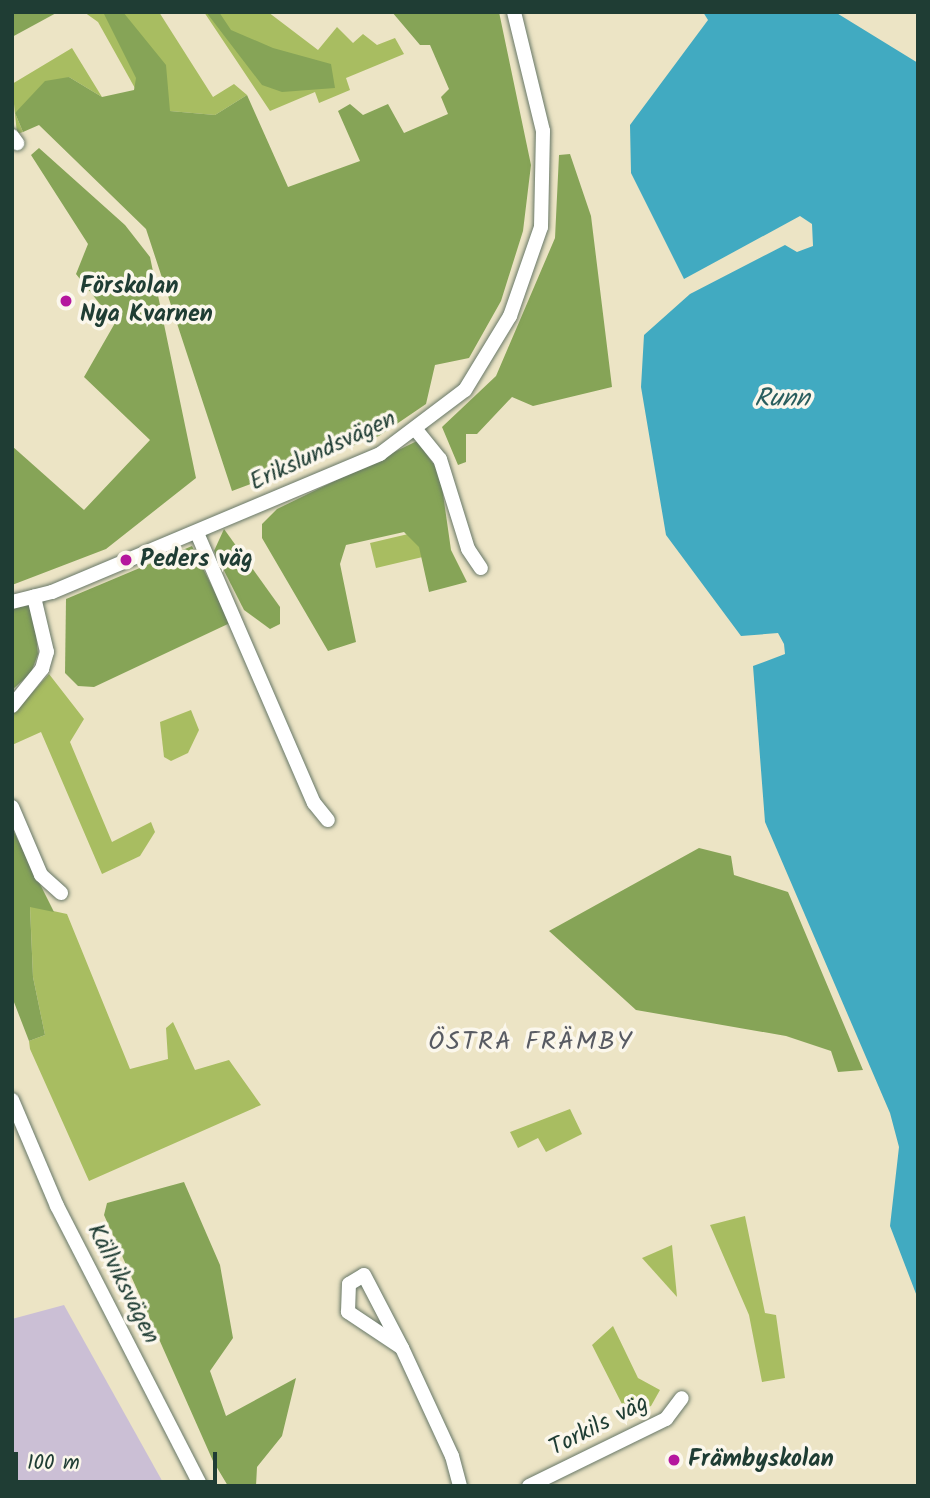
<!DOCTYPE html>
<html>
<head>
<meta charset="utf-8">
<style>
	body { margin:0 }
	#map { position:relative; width:930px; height:1498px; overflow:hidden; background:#ece4c5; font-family:Kalam,sans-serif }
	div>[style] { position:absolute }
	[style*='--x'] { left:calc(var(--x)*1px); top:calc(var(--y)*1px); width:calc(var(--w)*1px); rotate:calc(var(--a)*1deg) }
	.industrial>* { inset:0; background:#cbbfd5 }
	.green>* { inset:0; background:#a8bd61 }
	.forest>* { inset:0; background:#86a457 }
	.water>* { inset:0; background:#41aac1 }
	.roads { filter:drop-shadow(0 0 2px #677767) drop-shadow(0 0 2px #677767) }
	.minor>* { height:14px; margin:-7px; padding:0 7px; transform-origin:7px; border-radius:7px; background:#fff }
	.dots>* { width:19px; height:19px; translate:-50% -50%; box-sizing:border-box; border:4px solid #fbf7ec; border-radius:50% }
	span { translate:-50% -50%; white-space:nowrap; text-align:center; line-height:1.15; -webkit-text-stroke:7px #fbf7ec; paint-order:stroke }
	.poi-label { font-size:24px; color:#1f3d34; font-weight:700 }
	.left { translate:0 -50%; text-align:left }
	.street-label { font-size:24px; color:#1f3d34 }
	.water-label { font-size:26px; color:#295e5e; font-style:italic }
	.neighbourhood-label { font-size:26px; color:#585b63; letter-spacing:2px }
	.frame { position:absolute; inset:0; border:14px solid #1f3d34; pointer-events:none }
	.scale { position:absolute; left:14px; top:1452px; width:203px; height:32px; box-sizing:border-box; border:4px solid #1f3d34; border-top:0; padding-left:9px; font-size:21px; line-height:24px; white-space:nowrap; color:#1f3d34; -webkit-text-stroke:5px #fbf7ec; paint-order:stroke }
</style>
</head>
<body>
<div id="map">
	<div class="industrial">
		<i style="clip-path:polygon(64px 1305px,165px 1486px,12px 1486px,12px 1319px)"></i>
	</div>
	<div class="green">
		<i style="clip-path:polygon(84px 12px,159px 12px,213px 97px,234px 84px,247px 95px,215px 115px,170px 111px,136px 90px,98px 22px)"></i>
		<i style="clip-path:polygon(204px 12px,268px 12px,318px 50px,337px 27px,353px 43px,363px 34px,377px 45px,395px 38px,404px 54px,346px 78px,350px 90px,319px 103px,315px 92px,270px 111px)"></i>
		<i style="clip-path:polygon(72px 48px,102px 97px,69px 77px,15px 113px,23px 132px,17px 134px,12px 84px)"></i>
		<i style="clip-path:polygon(421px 531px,427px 556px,376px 568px,370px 543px)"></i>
		<i style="clip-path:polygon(49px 674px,84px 719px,70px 742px,112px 842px,151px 822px,155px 832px,140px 856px,102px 874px,41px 732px,12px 745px,12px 715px)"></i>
		<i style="clip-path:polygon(191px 710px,199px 730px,188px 753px,171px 761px,164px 757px,160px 722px)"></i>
		<i style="clip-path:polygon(30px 906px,67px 914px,130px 1069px,168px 1059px,166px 1028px,173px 1022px,195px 1070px,229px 1060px,261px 1105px,89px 1181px,30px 1049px,29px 1041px,45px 1035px,33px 977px)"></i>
		<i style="clip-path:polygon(570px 1109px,582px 1134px,546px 1152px,538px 1138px,518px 1148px,510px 1132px)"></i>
		<i style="clip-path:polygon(745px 1216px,765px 1313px,776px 1315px,785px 1378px,762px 1382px,749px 1315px,710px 1225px)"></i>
		<i style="clip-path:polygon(672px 1245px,677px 1297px,642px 1258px)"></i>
		<i style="clip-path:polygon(613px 1326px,638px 1378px,660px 1390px,651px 1406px,628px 1416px,592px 1345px)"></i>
	</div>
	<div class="forest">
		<i style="clip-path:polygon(12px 12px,58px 12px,12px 37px)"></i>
		<i style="clip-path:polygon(103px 12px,123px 12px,166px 65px,170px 111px,215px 115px,247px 95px,288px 187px,360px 161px,338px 111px,350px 104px,363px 115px,388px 104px,404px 133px,448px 114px,441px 97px,449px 89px,430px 45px,420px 45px,392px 12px,499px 12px,531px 165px,523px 231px,501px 301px,469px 358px,435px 365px,426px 404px,379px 436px,232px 491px,146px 229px,39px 125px,23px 132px,15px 113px,45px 81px,69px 77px,102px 97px,134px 90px,136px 78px)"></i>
		<i style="clip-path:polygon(206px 12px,219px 12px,231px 30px,273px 48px,331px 64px,335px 88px,282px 92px,262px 85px)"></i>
		<i style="clip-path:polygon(39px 148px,125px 225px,150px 257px,196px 478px,106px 549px,12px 585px,12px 446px,84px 510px,150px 440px,84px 377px,115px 323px,76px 274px,88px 244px,31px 155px)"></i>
		<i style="clip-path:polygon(570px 154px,591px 216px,612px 387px,533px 406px,512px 397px,477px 434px,466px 434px,466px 462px,458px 465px,442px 427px,496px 376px,555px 238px,559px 155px)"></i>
		<i style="clip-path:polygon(417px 441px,440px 473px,451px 550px,467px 582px,429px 592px,419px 547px,404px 532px,346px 545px,340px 564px,356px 642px,328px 651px,262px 538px,262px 524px,277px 509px)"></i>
		<i style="clip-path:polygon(224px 529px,280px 607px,280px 624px,270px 629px,244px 610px,214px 551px)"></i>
		<i style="clip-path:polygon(192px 546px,230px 623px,94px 687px,78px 686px,65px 673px,66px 599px)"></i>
		<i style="clip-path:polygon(33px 605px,38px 654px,31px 673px,12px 690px,12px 608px)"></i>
		<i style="clip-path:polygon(12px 828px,54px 912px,30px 907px,33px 977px,45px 1035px,29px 1041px,12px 997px)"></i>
		<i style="clip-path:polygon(699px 848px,731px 856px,734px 875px,788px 892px,863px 1070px,838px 1072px,831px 1051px,786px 1036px,636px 1010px,549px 931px)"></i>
		<i style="clip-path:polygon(184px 1182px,220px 1265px,233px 1338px,210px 1371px,226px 1416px,296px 1378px,282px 1436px,257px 1467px,256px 1486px,228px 1486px,213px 1461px,104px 1215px,107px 1203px)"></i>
	</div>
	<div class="water">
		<i style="clip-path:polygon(703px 12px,835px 12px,918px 63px,918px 1299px,890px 1226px,899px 1147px,890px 1113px,765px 822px,753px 666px,785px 654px,784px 644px,778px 633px,741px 636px,666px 535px,641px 387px,644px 335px,690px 294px,785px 245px,797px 252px,813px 246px,812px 224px,800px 216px,684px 279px,631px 173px,630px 125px,708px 20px)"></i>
	</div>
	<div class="roads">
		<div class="minor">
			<i style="--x:12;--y:136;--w:9;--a:54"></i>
			<i style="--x:417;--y:431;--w:36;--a:51"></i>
			<i style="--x:440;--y:459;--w:94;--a:72.7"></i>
			<i style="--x:468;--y:549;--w:23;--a:56"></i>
			<i style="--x:197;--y:533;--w:294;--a:66.6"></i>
			<i style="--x:314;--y:803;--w:22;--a:51"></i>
			<i style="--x:12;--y:602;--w:41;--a:-14"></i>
			<i style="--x:52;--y:592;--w:356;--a:-22.8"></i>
			<i style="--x:380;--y:454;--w:106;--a:-37"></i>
			<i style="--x:465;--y:390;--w:87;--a:-58.7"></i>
			<i style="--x:510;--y:316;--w:94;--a:-70.8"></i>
			<i style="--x:541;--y:227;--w:96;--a:-88.8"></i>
			<i style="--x:543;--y:131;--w:122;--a:-103.7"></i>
			<i style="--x:12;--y:706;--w:48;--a:-51"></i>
			<i style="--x:42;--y:669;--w:18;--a:-74"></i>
			<i style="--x:47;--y:652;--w:57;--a:-103.3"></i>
			<i style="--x:12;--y:807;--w:74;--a:66.9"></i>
			<i style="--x:41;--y:875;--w:27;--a:42"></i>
			<i style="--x:12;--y:1100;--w:115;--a:67"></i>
			<i style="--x:57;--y:1206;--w:315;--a:62.8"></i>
			<i style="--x:402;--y:1348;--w:65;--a:-146.3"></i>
			<i style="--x:348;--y:1312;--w:28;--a:-88"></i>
			<i style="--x:349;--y:1284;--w:17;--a:-31"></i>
			<i style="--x:364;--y:1275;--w:82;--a:62.5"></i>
			<i style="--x:402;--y:1348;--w:119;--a:65.2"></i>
			<i style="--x:452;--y:1456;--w:31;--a:75"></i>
			<i style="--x:529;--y:1486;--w:153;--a:-26.1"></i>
			<i style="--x:666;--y:1419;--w:26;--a:-53"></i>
		</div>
	</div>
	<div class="dots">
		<i style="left:66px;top:301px;background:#b5179e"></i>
		<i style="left:126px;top:560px;background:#b5179e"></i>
		<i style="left:674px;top:1460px;background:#b5179e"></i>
	</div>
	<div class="poi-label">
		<span class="left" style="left:80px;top:301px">Förskolan<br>Nya Kvarnen</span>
		<span class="left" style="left:140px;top:560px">Peders väg</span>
		<span class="left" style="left:688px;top:1460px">Främbyskolan</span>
	</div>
	<div class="street-label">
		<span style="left:323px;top:451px;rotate:-25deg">Erikslundsvägen</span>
		<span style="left:123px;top:1284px;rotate:63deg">Källviksvägen</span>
		<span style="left:599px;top:1426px;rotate:-27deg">Torkils väg</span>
	</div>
	<div class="water-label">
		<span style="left:782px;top:400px">Runn</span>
	</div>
	<div class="neighbourhood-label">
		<span style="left:531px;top:1043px">ÖSTRA FRÄMBY</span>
	</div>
	<div class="frame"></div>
	<div class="scale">100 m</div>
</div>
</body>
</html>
